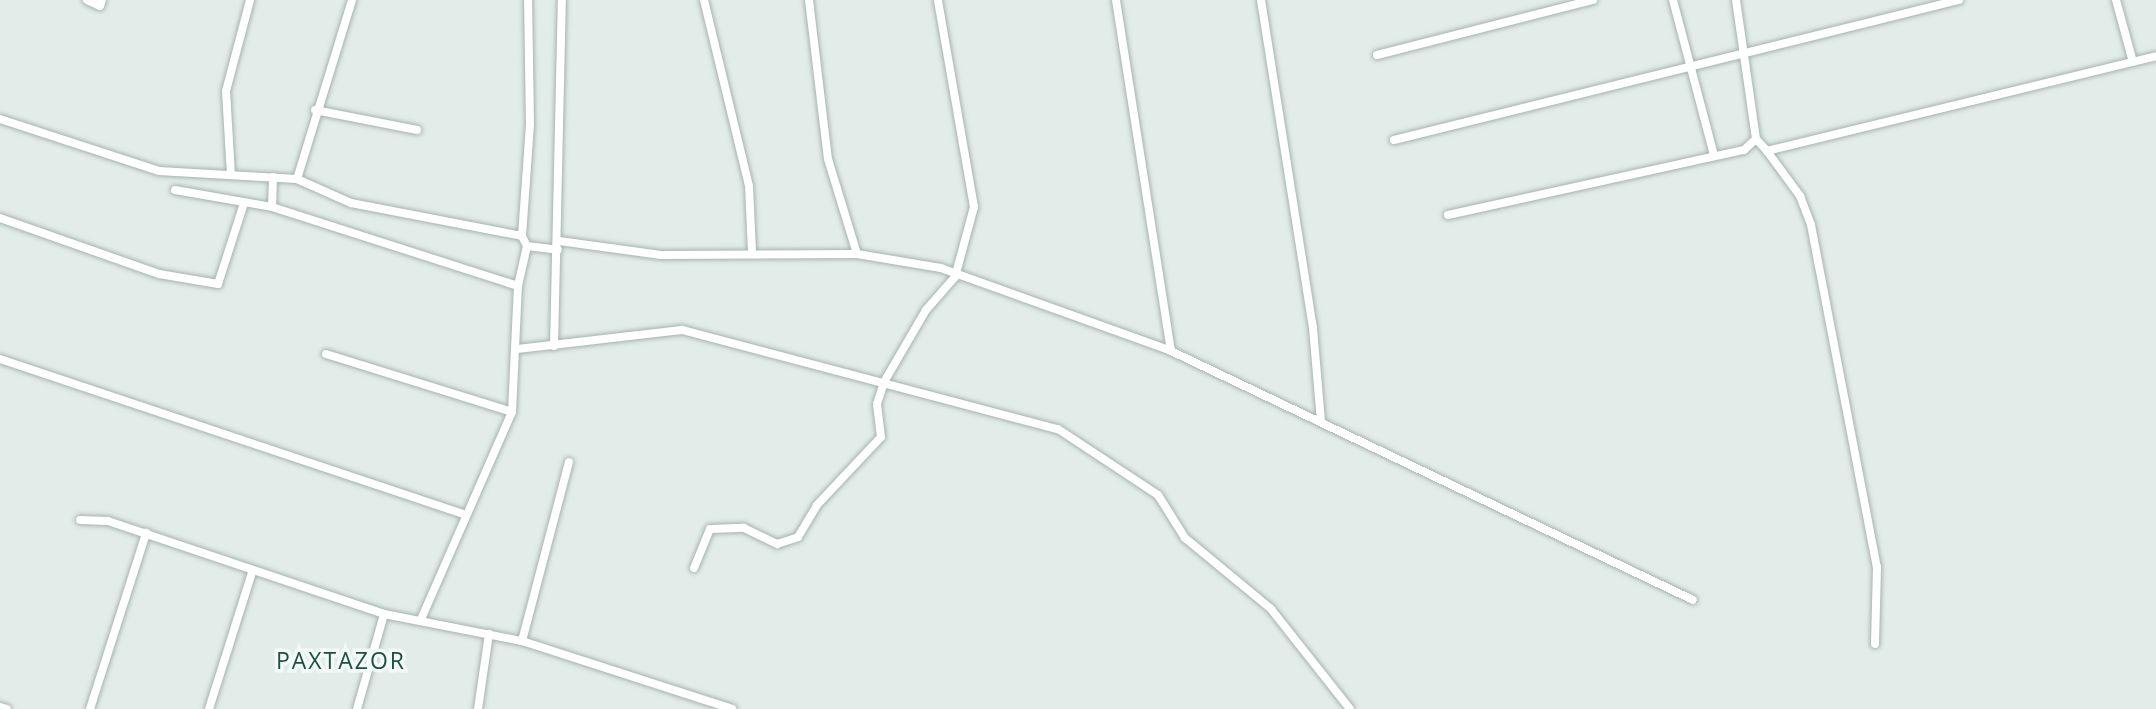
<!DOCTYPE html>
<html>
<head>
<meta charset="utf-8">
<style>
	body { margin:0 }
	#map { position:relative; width:2156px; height:709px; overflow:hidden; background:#e2ece8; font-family:"Open Sans",sans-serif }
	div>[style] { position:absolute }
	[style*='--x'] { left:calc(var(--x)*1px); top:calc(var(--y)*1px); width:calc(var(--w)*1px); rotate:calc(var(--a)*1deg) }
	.roads { filter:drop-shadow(0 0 2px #a5b4af) drop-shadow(0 0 2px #a5b4af) }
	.street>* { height:8px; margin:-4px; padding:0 4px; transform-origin:4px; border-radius:4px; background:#fff }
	span { translate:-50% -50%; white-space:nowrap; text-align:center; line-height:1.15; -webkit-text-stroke:7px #f2f9f6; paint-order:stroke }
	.quarter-label { font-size:23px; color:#1d5044; letter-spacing:2px }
</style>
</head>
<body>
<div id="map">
	<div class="roads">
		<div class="street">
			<i style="--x:87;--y:0;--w:14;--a:25"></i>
			<i style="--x:100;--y:6;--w:6;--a:-72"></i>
			<i style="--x:704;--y:0;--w:191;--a:76.4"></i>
			<i style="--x:749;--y:186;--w:67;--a:87.4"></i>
			<i style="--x:809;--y:0;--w:160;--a:83.2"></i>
			<i style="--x:828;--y:159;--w:99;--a:73"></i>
			<i style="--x:1116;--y:0;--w:355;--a:81.1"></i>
			<i style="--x:1261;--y:0;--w:332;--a:81"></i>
			<i style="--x:1313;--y:328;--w:94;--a:85.1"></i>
			<i style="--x:1673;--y:0;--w:160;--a:75.2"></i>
			<i style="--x:1736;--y:0;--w:140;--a:81.8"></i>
			<i style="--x:2116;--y:0;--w:64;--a:74.7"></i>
			<i style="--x:1377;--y:55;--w:223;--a:-14.3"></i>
			<i style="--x:315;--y:110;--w:104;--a:11.1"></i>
			<i style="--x:0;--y:119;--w:167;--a:18.1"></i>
			<i style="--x:159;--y:171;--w:138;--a:3.3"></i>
			<i style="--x:297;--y:179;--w:59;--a:24"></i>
			<i style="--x:351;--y:203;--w:174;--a:10.9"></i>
			<i style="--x:1394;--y:140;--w:582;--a:-13.92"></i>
			<i style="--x:1767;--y:151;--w:56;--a:53.7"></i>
			<i style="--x:1800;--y:196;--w:31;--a:69"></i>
			<i style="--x:1811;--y:225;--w:348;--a:79.1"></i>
			<i style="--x:1877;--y:567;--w:77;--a:91.5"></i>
			<i style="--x:231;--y:175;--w:84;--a:-93.4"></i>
			<i style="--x:226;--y:91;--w:94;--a:-75.2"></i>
			<i style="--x:297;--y:179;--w:187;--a:-72.9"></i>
			<i style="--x:175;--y:190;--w:98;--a:9.9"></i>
			<i style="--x:272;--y:207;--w:258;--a:17.8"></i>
			<i style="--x:272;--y:207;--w:30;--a:-88"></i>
			<i style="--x:1448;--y:215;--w:303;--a:-12.4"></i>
			<i style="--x:1744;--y:150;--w:16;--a:-43"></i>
			<i style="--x:1756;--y:139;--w:16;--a:47"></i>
			<i style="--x:1767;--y:151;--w:400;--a:-13.7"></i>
			<i style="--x:0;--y:218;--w:169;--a:19.4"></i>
			<i style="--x:159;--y:274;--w:60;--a:9.6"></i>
			<i style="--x:218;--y:284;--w:82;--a:-72.2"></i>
			<i style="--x:559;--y:241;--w:103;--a:7.8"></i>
			<i style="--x:661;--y:255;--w:196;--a:-0.3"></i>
			<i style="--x:857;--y:254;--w:85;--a:9.5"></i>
			<i style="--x:941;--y:268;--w:245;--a:19.8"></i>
			<i style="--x:1171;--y:351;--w:578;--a:25.5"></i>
			<i style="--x:527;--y:246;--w:31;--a:7"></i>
			<i style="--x:554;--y:346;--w:346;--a:-88.7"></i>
			<i style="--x:517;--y:349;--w:166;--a:-6.6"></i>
			<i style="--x:682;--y:330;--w:389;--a:14.8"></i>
			<i style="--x:1058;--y:429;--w:120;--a:33.4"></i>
			<i style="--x:1158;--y:495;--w:51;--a:57.9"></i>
			<i style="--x:1185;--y:538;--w:112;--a:39.5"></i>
			<i style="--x:1271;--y:609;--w:127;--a:51.7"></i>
			<i style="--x:326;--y:354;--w:195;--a:17.3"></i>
			<i style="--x:0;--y:359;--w:487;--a:18.5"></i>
			<i style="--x:80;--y:520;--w:28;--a:2"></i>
			<i style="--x:108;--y:521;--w:291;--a:18.6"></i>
			<i style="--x:384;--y:614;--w:141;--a:11.1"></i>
			<i style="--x:522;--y:641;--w:221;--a:17.9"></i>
			<i style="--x:694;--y:568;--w:42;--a:-67.7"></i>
			<i style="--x:710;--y:529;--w:34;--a:-2"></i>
			<i style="--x:744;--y:528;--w:37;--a:26"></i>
			<i style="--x:777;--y:544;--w:22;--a:-18"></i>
			<i style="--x:798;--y:537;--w:37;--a:-59"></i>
			<i style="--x:817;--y:505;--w:93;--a:-46.7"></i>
			<i style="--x:881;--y:437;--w:33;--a:-97"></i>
			<i style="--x:877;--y:404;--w:23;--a:-72"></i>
			<i style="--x:884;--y:382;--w:83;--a:-59.7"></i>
			<i style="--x:926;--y:310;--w:44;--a:-48.7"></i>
			<i style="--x:955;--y:277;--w:73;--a:-74.8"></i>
			<i style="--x:974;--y:207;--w:210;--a:-99.9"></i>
			<i style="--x:422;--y:617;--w:224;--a:-66.3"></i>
			<i style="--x:512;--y:412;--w:126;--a:-87.3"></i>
			<i style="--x:518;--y:286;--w:41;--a:-77.3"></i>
			<i style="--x:527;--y:246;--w:11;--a:-117"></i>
			<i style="--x:522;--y:236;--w:112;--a:-85.9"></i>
			<i style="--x:530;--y:124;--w:124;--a:-90.9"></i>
			<i style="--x:522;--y:641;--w:185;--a:-75.3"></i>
			<i style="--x:0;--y:707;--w:7;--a:16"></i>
			<i style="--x:90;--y:709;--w:185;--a:-72.3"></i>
			<i style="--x:209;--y:709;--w:143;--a:-72.5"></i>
			<i style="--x:357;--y:709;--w:99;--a:-74.1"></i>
			<i style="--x:478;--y:709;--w:76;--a:-81.7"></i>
		</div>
	</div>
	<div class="quarter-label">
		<span style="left:341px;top:660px">PAXTAZOR</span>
	</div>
</div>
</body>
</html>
